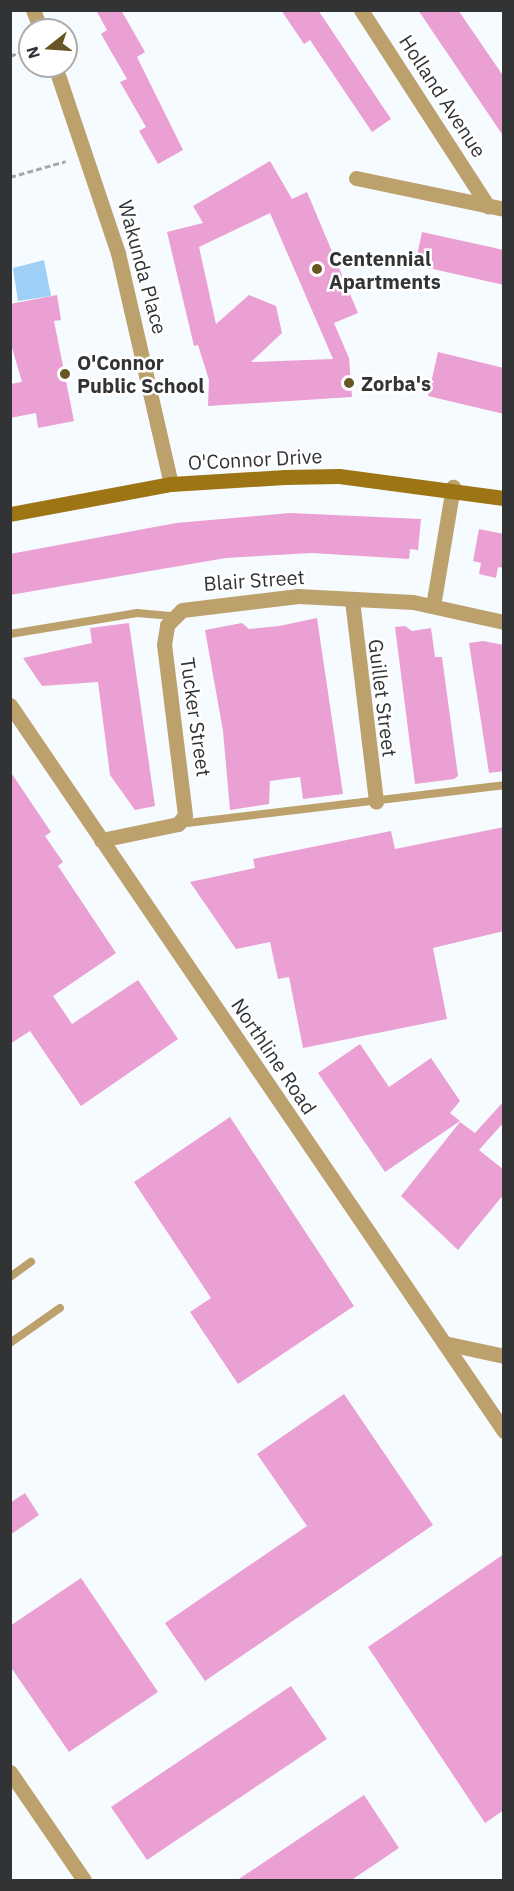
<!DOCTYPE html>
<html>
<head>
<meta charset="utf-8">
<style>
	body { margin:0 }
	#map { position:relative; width:514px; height:1891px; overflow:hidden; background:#f6fbff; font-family:"IBM Plex Sans",sans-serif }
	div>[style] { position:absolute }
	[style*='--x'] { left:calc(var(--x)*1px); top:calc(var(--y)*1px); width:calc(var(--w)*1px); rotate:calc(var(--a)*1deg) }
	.green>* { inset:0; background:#9dcff7 }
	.building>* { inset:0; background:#eaa0d3 }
	.path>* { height:3px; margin-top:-1.5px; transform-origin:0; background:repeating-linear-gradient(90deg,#a5a9ac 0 6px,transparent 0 9px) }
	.lane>* { height:8px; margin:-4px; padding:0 4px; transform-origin:4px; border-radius:4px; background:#bda16d }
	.street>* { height:15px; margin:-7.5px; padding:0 7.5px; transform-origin:7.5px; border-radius:7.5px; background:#bda16d }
	.secondary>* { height:15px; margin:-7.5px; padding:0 7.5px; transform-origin:7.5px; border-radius:7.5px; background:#9e7515 }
	.dots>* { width:16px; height:16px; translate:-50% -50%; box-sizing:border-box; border:3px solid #fff; border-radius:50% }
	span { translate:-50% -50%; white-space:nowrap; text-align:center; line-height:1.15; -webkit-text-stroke:5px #fff; paint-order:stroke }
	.street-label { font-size:20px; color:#313335 }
	.poi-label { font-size:20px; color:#313335; font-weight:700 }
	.left { translate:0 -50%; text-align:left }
	.frame { position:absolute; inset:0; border:12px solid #313335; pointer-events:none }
	.north { position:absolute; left:18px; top:18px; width:60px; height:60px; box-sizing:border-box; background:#fff; border:2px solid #adadae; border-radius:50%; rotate:253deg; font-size:16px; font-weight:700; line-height:24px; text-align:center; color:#313335 }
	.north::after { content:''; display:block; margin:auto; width:21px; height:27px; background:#685624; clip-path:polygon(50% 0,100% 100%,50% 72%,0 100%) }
</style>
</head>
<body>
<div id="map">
	<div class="green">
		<i style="clip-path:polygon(44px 260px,51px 296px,18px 301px,13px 268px)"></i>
	</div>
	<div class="building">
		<i style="clip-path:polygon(96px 10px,121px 10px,145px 52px,137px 57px,183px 150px,158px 164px,139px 131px,146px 127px,120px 82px,127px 79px,101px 34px,107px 30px)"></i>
		<i style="clip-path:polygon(281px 10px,318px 10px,391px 119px,372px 132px,310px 40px,304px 44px)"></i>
		<i style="clip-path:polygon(418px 10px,458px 10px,504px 77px,504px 137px)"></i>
		<i style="clip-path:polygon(evenodd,270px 161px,292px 199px,307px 192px,358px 313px,334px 323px,349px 358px,352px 397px,208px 406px,209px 380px,198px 345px,194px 346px,167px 232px,203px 223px,193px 206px,270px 161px,270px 213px,333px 359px,251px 362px,282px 333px,276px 306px,249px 295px,216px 324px,199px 247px,270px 213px)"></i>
		<i style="clip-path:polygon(422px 232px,504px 250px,504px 285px,415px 265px)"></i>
		<i style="clip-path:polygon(57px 295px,61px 320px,54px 321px,74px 421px,38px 428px,36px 413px,10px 418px,10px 384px,22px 382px,10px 341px,10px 304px)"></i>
		<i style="clip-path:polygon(438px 352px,504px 368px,504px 414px,428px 396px)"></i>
		<i style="clip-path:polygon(290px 513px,421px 519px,418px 550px,410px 549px,409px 559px,312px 553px,226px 558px,10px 595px,10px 554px,176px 523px)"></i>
		<i style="clip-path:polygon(479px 529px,504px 534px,504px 568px,498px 567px,496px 578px,479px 574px,481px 563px,473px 561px)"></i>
		<i style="clip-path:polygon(317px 618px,343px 794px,303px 799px,300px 777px,270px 781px,269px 804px,230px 810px,223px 731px,205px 630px,242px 623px,249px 629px,279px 626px)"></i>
		<i style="clip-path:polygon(129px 623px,155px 806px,135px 810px,110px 775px,98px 682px,42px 686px,23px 658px,92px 643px,90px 628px)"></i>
		<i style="clip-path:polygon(405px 626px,412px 631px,431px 628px,435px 657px,442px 657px,458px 776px,454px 779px,415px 784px,395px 627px)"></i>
		<i style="clip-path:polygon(483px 641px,504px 645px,504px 771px,489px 773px,469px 643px)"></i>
		<i style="clip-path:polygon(10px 771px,51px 832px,45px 836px,63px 862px,58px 866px,116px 953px,53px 996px,72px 1024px,138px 980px,178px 1039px,81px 1106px,30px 1031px,10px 1044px)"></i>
		<i style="clip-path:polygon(504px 827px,504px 931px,433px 948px,447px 1019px,303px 1048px,289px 977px,278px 979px,270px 942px,236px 949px,190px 882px,255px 868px,253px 859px,391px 831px,395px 849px)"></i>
		<i style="clip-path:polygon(360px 1044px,389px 1087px,431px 1058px,460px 1101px,450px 1113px,460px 1121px,385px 1172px,318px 1073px)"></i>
		<i style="clip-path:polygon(504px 1101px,504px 1122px,479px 1150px,504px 1170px,504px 1194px,458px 1250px,401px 1196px,460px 1122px,475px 1133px)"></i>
		<i style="clip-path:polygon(230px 1117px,354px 1306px,238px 1384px,190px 1312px,211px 1298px,134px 1182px)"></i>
		<i style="clip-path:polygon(344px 1394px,433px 1525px,205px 1681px,165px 1623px,307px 1526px,257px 1454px)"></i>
		<i style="clip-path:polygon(25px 1493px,39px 1515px,10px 1535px,10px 1503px)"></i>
		<i style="clip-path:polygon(504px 1554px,504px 1810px,485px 1823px,368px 1647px)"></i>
		<i style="clip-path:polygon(81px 1578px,158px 1692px,69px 1752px,10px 1666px,10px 1626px)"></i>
		<i style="clip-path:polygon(291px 1686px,327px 1739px,147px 1860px,111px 1807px)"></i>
		<i style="clip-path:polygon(364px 1795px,399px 1848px,350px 1881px,236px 1881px)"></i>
	</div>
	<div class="path">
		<i style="--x:10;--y:56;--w:14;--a:-21"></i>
		<i style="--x:10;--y:177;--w:58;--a:-15.9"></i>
	</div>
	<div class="lane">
		<i style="--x:10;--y:634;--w:129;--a:-9.4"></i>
		<i style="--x:137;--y:613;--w:36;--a:5"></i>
		<i style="--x:179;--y:824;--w:327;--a:-6.8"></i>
		<i style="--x:10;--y:1277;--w:26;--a:-36"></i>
		<i style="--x:10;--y:1343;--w:61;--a:-35"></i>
	</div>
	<div class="street">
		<i style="--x:33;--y:10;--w:22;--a:68"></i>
		<i style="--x:361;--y:10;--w:234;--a:57.1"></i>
		<i style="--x:55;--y:66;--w:197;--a:71.4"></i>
		<i style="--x:118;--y:253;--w:237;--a:77.1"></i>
		<i style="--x:356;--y:178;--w:151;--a:11.8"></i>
		<i style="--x:352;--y:600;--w:203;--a:83.2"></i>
		<i style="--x:433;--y:606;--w:121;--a:-80.5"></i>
		<i style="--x:10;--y:705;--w:878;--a:55.77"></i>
		<i style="--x:101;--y:840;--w:79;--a:-11.7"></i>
		<i style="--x:178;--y:824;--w:11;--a:-52"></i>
		<i style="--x:185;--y:815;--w:171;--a:-97"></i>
		<i style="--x:164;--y:645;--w:20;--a:-81"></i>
		<i style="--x:167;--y:625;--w:21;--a:-45"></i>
		<i style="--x:182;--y:610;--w:117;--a:-6.9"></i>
		<i style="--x:298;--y:596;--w:115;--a:3"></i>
		<i style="--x:413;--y:602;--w:93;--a:12.4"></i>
		<i style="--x:444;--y:1343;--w:61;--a:12.2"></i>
		<i style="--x:10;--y:1772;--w:131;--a:55.6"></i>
	</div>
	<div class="secondary">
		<i style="--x:10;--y:514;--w:164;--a:-10.6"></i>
		<i style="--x:171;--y:484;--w:114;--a:-3.5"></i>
		<i style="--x:285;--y:477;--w:54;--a:-1.1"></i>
		<i style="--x:339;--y:476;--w:166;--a:7.6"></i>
	</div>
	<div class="dots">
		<i style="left:317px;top:269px;background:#685624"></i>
		<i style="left:65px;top:374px;background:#685624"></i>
		<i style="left:349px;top:383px;background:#685624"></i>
	</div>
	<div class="street-label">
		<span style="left:443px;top:96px;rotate:57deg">Holland Avenue</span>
		<span style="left:143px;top:267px;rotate:75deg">Wakunda Place</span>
		<span style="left:255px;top:459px;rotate:-3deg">O'Connor Drive</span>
		<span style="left:254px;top:580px;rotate:-4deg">Blair Street</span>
		<span style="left:383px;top:698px;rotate:83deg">Guillet Street</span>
		<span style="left:196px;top:717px;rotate:82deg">Tucker Street</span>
		<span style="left:274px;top:1056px;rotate:56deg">Northline Road</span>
	</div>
	<div class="poi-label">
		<span class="left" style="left:329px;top:270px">Centennial<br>Apartments</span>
		<span class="left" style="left:77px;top:374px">O'Connor<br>Public School</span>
		<span class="left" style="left:361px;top:383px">Zorba's</span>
	</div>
	<div class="frame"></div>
	<div class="north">N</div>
</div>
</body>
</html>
